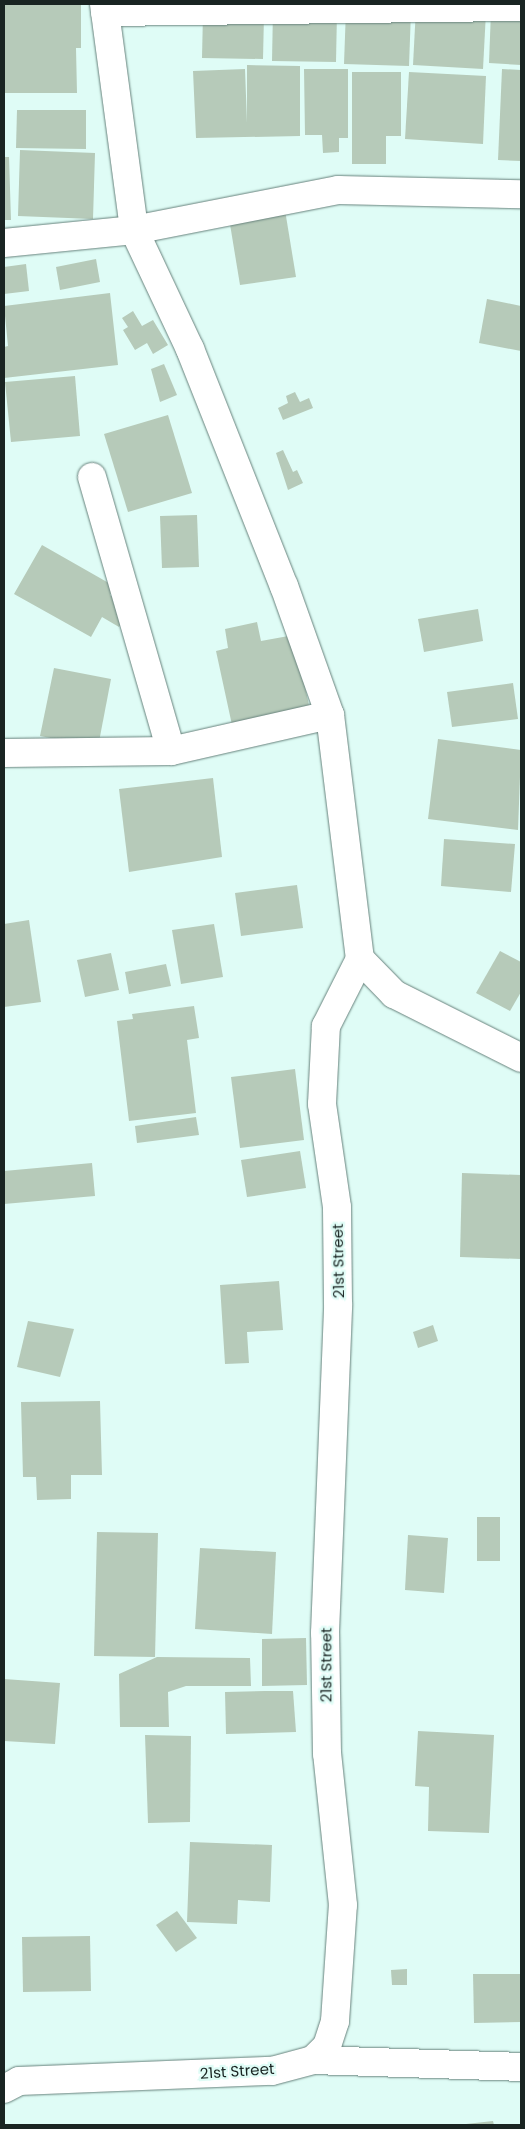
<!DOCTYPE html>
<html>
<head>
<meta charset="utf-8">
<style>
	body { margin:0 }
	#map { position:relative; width:525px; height:2129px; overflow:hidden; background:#dffcf6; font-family:Poppins,sans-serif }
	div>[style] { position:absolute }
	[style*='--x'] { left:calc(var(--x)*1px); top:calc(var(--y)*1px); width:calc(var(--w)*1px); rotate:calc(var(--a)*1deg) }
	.building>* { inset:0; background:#b6cab9 }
	.roads { filter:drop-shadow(0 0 1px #67827c) drop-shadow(0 0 1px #67827c) }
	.minor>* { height:28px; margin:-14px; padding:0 14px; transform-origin:14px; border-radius:14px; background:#fff }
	span { translate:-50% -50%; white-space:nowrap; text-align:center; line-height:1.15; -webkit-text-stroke:4.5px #dffcf6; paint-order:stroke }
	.street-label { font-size:15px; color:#192422 }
	.frame { position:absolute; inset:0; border:5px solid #192422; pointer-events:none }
</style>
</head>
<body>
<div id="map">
	<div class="building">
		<i style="clip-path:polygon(4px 4px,81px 4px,81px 48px,76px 48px,77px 93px,4px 93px)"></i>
		<i style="clip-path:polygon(416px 8px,486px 12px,483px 69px,413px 65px)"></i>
		<i style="clip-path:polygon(346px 9px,411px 11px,409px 66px,344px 64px)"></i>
		<i style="clip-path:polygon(273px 10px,337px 12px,336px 62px,272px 61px)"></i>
		<i style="clip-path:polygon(491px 11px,521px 13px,521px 65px,489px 63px)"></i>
		<i style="clip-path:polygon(203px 13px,264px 15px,263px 59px,202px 58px)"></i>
		<i style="clip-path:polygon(247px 65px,300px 66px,300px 136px,196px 138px,193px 71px,245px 69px,247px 123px)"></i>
		<i style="clip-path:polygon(304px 69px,348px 69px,348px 138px,339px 138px,339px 152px,323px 153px,322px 135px,305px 135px)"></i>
		<i style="clip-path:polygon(502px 69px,521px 70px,521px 161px,498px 160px)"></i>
		<i style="clip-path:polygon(352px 72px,401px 72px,401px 136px,386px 136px,386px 164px,352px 164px)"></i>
		<i style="clip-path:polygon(409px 72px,486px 76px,483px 144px,405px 139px)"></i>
		<i style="clip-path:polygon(17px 110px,86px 110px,86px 149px,16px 148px)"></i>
		<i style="clip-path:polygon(20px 150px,95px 153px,93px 219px,18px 216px)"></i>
		<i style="clip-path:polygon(4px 157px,9px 157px,11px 220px,4px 220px)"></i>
		<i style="clip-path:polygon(284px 204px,296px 277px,240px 285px,228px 212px)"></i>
		<i style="clip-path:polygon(96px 259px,100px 282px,60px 290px,56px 267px)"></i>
		<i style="clip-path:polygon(26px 264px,29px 291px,4px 294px,4px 267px)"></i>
		<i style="clip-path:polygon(110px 293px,118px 365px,4px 378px,4px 347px,8px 346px,4px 306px)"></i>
		<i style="clip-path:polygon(487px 299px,521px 306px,521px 351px,479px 343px)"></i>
		<i style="clip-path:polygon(133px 311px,142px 326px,153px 320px,168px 345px,153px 354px,147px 343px,135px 350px,123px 330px,128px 327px,122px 318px)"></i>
		<i style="clip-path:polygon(164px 364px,177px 395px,160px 402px,151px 369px)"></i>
		<i style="clip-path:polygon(75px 376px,80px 436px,11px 442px,5px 382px)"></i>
		<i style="clip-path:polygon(295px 392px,300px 402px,309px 398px,313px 408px,283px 420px,278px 408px,288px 403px,286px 396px)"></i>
		<i style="clip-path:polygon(168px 415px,192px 493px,128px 512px,104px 434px)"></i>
		<i style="clip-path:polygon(283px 450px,293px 472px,297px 470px,303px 483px,288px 490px,276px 453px)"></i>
		<i style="clip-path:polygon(197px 515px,199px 567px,162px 568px,160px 516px)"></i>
		<i style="clip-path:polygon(42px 545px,114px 586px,110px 595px,131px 607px,119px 627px,102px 617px,91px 637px,14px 594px)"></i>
		<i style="clip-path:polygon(478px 609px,483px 641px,424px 652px,418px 619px)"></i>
		<i style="clip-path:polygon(257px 622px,261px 641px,294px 635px,310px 710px,232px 725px,216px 651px,228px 648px,225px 629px)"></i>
		<i style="clip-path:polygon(54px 668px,111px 679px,98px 747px,40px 736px)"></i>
		<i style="clip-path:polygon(513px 683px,518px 719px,452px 727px,447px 692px)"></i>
		<i style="clip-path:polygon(438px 739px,521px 750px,518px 830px,428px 819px)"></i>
		<i style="clip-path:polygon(213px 778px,222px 857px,129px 872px,119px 789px)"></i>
		<i style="clip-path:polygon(444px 839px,515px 844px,511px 892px,441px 886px)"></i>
		<i style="clip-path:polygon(297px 885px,303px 928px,241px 936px,235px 893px)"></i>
		<i style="clip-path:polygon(29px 920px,41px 1002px,4px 1007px,4px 924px)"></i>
		<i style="clip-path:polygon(214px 924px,223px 977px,181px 984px,172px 930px)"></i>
		<i style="clip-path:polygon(500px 951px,521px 962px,521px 992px,510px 1011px,476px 993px)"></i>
		<i style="clip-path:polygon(111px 953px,119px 990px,85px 997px,77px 960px)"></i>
		<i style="clip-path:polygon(166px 964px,171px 986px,129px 994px,125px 972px)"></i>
		<i style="clip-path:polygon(194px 1006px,199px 1038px,187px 1040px,196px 1113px,129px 1121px,117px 1021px,133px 1019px,132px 1014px)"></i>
		<i style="clip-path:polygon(295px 1069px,304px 1140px,240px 1148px,231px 1077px)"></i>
		<i style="clip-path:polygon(196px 1117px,199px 1135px,137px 1143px,135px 1126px)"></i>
		<i style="clip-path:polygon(300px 1151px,306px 1188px,247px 1197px,241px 1160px)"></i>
		<i style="clip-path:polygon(92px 1163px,95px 1196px,4px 1204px,4px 1171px)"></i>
		<i style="clip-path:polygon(462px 1173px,521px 1175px,521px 1259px,460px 1257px)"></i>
		<i style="clip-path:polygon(279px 1281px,283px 1330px,247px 1332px,249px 1363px,225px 1364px,220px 1285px)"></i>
		<i style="clip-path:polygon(28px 1321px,74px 1329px,60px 1377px,17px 1367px)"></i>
		<i style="clip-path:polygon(433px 1325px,438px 1341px,418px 1348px,413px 1332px)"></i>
		<i style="clip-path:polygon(100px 1401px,102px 1475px,71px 1475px,71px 1499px,37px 1500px,36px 1477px,23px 1477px,21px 1402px)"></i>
		<i style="clip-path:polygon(477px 1517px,500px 1517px,500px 1561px,477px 1561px)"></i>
		<i style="clip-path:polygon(97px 1532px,158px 1533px,155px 1657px,94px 1656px)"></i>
		<i style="clip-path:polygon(408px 1535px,448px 1538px,444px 1593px,405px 1590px)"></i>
		<i style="clip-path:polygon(200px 1548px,276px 1552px,272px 1634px,195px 1629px)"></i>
		<i style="clip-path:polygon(306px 1638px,307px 1685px,262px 1686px,262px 1639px)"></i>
		<i style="clip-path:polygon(157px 1657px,250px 1658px,251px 1686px,186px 1686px,168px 1692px,169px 1727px,120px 1727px,119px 1674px)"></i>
		<i style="clip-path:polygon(4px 1679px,60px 1683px,55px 1744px,4px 1741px)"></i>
		<i style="clip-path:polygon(265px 1691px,293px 1691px,296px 1732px,226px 1734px,225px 1692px)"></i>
		<i style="clip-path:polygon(418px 1731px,494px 1735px,489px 1833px,428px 1831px,429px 1787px,415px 1786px)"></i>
		<i style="clip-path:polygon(145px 1735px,191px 1736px,190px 1822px,148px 1823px)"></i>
		<i style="clip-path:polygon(190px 1842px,272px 1845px,270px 1902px,238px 1900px,237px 1924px,187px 1922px)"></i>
		<i style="clip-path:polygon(177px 1911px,197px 1938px,176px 1952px,156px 1925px)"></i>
		<i style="clip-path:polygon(90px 1936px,91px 1991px,23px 1992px,22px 1937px)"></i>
		<i style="clip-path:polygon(407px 1969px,407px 1985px,392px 1985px,391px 1970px)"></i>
		<i style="clip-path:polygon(473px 1974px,521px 1974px,521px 2022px,474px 2023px)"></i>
		<i style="clip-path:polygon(493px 2121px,494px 2125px,466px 2125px,466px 2124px)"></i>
	</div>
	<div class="roads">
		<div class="minor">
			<i style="--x:104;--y:4;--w:228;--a:82.4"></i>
			<i style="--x:134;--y:230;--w:132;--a:64.8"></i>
			<i style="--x:190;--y:349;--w:255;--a:68.4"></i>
			<i style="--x:284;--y:586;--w:137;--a:70.4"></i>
			<i style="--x:330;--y:715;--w:246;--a:83"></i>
			<i style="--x:360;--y:959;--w:49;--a:45.8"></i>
			<i style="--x:394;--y:994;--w:142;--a:26.7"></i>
			<i style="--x:105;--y:12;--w:416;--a:-0.7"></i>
			<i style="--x:4;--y:243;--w:131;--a:-5.7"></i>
			<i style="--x:134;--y:230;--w:208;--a:-11.1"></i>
			<i style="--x:338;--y:190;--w:183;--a:1.3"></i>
			<i style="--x:92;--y:477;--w:285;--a:73.9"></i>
			<i style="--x:4;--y:753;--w:167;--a:-0.7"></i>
			<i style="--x:171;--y:751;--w:163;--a:-12.8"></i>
			<i style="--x:313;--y:2060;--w:208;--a:1.9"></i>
			<i style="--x:4;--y:2089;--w:17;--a:-28"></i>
			<i style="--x:19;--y:2081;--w:253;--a:-2.3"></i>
			<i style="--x:272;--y:2071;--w:42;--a:-15"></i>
			<i style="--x:313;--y:2060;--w:20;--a:-45"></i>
			<i style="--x:327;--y:2046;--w:26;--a:-72"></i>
			<i style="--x:335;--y:2021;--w:116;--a:-86.1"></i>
			<i style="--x:343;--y:1905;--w:152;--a:-96"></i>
			<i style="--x:327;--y:1754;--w:121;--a:-90.9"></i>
			<i style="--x:325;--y:1633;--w:329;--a:-87.7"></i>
			<i style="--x:338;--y:1304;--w:97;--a:-90.6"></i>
			<i style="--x:337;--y:1207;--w:104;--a:-98.3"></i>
			<i style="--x:322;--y:1104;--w:78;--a:-87.1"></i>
			<i style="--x:326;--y:1026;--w:75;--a:-63.1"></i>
		</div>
	</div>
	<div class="street-label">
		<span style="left:338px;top:1261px;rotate:-91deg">21st Street</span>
		<span style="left:326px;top:1665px;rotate:-90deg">21st Street</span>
		<span style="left:237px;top:2071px;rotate:-4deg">21st Street</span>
	</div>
	<div class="frame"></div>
</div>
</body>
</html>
